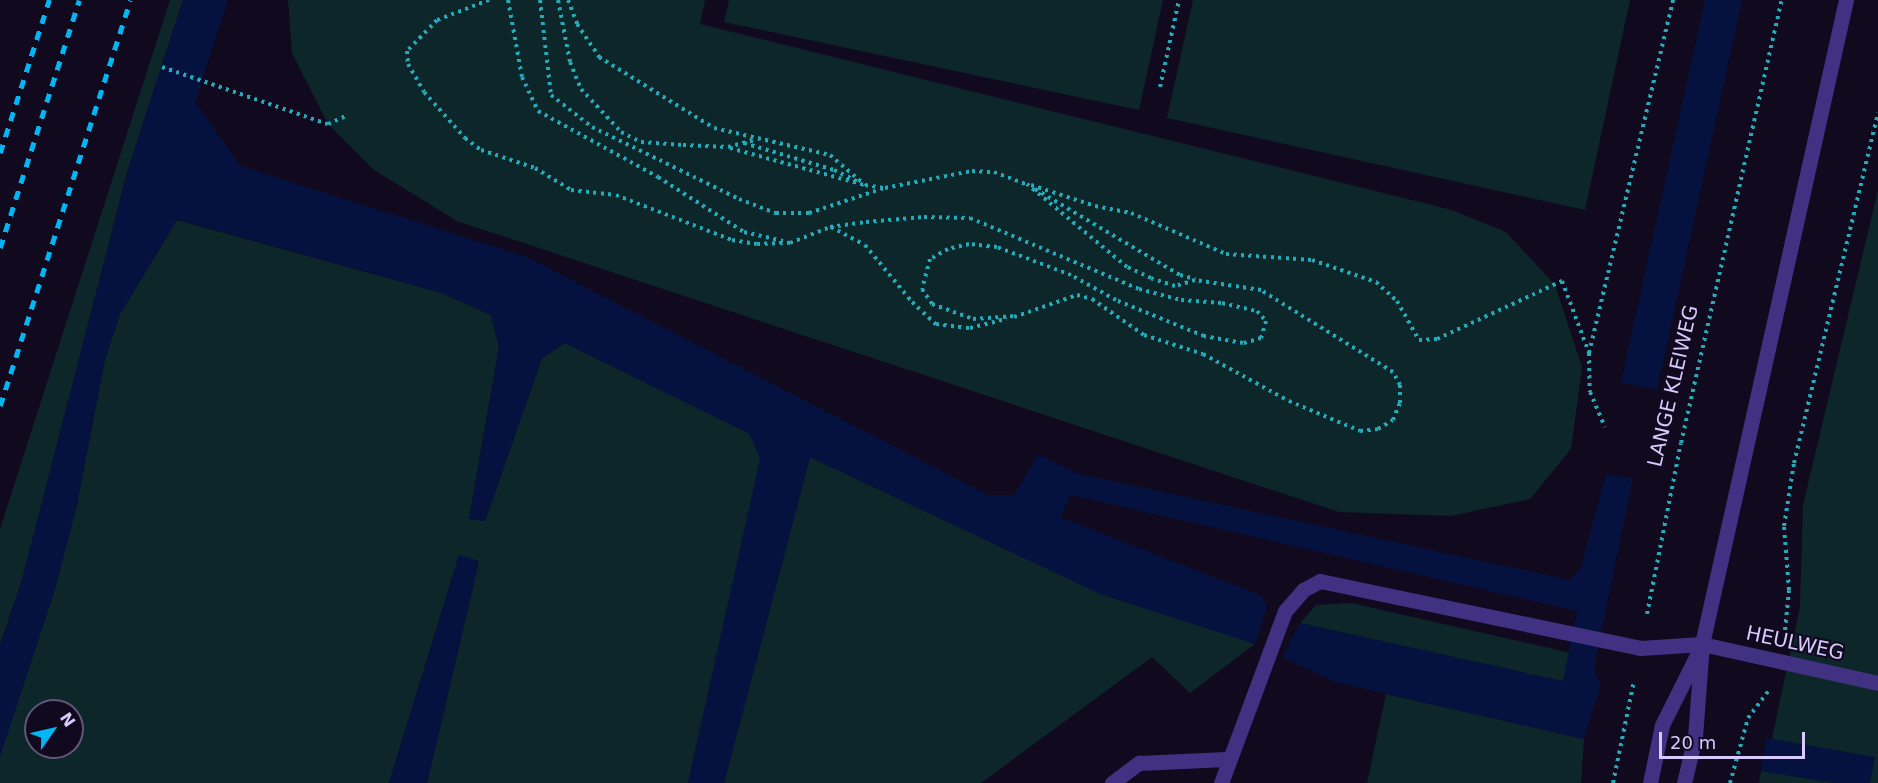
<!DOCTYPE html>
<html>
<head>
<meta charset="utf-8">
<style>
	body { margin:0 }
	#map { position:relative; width:1878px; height:783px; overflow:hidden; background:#110a1f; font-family:"DejaVu Sans",sans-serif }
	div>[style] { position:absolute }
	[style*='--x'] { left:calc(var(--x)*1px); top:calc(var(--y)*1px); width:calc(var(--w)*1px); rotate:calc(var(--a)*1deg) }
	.green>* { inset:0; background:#0d262a }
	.water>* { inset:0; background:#05113e }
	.path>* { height:4px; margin-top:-2px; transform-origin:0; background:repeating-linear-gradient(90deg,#23abb9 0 3px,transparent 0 7.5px) }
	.minor>* { height:15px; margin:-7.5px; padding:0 7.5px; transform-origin:7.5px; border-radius:7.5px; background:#413183 }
	.rail>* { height:4.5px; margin-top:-2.25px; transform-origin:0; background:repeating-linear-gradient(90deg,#00b6f4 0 9px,transparent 0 17px) }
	span { translate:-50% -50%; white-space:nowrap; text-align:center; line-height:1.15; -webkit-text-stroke:4.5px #110a1f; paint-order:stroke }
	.street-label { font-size:20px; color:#d8c9ff }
	.north { position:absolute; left:24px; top:699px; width:60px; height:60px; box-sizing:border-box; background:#110a1f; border:2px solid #615679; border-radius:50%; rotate:56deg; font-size:16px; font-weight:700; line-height:24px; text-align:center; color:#d8c9ff }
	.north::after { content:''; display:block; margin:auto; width:21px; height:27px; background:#00b6f4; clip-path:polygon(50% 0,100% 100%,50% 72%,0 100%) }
	.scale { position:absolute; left:1659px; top:732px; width:146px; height:27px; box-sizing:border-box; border:3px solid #d8c9ff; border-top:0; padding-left:8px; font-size:18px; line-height:21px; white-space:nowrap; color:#d8c9ff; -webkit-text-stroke:4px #110a1f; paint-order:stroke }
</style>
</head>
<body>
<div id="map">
	<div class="green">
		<i style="clip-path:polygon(170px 0,183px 0,127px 173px,22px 580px,0 645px,0 529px)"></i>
		<i style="clip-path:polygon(288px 0,705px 0,700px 24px,1452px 210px,1506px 232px,1555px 285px,1582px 367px,1571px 449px,1530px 499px,1451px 516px,1339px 512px,457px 221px,374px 170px,328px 124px,292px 53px)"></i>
		<i style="clip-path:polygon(729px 0,1163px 0,1139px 110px,724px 22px)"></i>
		<i style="clip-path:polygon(1193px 0,1630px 0,1585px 210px,1167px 118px)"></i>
		<i style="clip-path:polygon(1878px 190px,1878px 783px,1759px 783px,1761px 771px,1765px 771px,1800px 607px,1803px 505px)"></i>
		<i style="clip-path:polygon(evenodd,177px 220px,442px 293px,491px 315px,499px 347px,469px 519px,485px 521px,542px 358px,565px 343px,750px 434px,761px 459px,688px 783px,427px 783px,479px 561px,459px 556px,389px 783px,0 783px,0 756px,55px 589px,77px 504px,105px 359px,120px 314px,177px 220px,36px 711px,72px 711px,72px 747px,36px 747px,36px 711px)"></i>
		<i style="clip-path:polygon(810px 457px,1033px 562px,1255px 644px,1190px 693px,1152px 657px,981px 783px,724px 783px)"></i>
		<i style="clip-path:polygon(1351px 603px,1571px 653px,1563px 682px,1300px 623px,1316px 605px)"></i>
		<i style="clip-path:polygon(1386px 694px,1584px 739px,1581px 783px,1367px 783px)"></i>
	</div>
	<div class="water">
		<i style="clip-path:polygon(183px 0,228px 0,195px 102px,241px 166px,527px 257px,988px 495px,1014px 495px,1038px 454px,1076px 473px,1570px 580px,1581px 567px,1606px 474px,1633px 478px,1596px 657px,1595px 676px,1601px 683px,1584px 739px,1335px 682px,1282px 657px,1300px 623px,1563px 681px,1577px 611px,1071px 495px,1060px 517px,1262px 596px,1267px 607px,1255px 644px,1100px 594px,810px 457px,724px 783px,688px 783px,760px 459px,750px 434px,565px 343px,542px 358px,485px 521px,469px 519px,499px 347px,491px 315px,442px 293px,173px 218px,177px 220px,120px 314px,105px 359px,77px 504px,55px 589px,0 756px,0 645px,22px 580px,127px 173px)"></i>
		<i style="clip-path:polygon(1705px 0,1742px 0,1657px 390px,1621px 382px)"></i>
		<i style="clip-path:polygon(459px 555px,479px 561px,427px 783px,389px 783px)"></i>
		<i style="clip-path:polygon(1766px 738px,1875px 757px,1870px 783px,1833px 783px,1761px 771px)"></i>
	</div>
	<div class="path">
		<i style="--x:489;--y:0;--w:56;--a:159"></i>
		<i style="--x:437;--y:20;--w:43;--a:134.1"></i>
		<i style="--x:407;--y:51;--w:13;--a:86"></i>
		<i style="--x:408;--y:64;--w:32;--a:60"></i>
		<i style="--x:424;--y:92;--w:62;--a:48.3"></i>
		<i style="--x:465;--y:138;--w:20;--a:37"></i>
		<i style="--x:481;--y:150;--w:57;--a:18.4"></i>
		<i style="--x:535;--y:168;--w:42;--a:31.4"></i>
		<i style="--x:571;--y:190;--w:45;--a:6.3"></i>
		<i style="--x:616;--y:195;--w:124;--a:21.2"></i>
		<i style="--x:732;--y:240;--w:25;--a:9"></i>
		<i style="--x:757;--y:244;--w:33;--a:-2"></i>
		<i style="--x:790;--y:243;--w:43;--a:-21.8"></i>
		<i style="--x:830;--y:227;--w:36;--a:-8"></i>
		<i style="--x:866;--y:222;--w:58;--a:-4.9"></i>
		<i style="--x:924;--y:217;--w:46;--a:1.2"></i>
		<i style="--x:970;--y:218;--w:183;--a:22.8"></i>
		<i style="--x:1139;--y:289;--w:43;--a:14.7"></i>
		<i style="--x:1181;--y:300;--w:41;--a:4.2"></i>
		<i style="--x:1222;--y:303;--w:36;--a:13"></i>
		<i style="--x:1257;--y:311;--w:13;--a:48"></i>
		<i style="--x:1266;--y:321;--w:18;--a:106"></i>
		<i style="--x:1261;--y:338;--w:19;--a:164"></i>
		<i style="--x:1243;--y:343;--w:40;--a:-170"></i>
		<i style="--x:1204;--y:336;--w:95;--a:-157.8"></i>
		<i style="--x:1116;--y:300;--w:51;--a:-150.9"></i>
		<i style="--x:1071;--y:275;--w:79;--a:-159.3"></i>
		<i style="--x:997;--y:247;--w:28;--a:-174"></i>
		<i style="--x:969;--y:244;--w:22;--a:167"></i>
		<i style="--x:948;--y:249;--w:21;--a:151"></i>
		<i style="--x:930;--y:259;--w:31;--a:105"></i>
		<i style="--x:922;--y:289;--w:18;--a:56"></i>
		<i style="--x:932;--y:304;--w:44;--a:20.1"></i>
		<i style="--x:973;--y:319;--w:43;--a:-4"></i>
		<i style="--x:508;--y:0;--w:78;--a:79.7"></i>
		<i style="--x:522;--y:77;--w:38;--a:65"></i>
		<i style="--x:538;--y:111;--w:137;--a:28.8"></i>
		<i style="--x:658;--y:177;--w:102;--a:32.6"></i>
		<i style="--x:744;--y:232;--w:40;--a:13"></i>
		<i style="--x:540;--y:0;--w:96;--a:83.4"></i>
		<i style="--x:551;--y:95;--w:52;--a:38"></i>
		<i style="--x:592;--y:127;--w:164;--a:26.1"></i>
		<i style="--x:739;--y:199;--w:40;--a:21"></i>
		<i style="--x:776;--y:213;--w:33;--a:0"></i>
		<i style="--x:809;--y:213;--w:79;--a:-18.4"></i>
		<i style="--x:558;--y:0;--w:63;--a:79"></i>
		<i style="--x:570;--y:62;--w:29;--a:68"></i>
		<i style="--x:581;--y:89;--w:59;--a:47.1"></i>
		<i style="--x:621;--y:132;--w:22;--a:27"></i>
		<i style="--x:641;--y:142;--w:42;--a:4.1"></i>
		<i style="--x:683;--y:145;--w:45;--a:2.5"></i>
		<i style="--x:728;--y:147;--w:30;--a:-15"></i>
		<i style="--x:568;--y:0;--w:26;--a:69"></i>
		<i style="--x:577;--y:24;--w:40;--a:56"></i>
		<i style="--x:599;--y:57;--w:135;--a:31.7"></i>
		<i style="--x:714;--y:128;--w:119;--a:13.1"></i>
		<i style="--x:830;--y:155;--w:46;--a:40.6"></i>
		<i style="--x:865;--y:185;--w:20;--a:9"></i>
		<i style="--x:885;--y:188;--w:89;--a:-11.1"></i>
		<i style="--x:972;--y:171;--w:22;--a:3"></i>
		<i style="--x:994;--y:172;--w:36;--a:21"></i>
		<i style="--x:162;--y:67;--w:176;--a:19"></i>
		<i style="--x:328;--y:124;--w:20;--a:-24"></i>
		<i style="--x:1160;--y:87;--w:89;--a:-77.7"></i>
		<i style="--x:744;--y:143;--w:94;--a:16.7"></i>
		<i style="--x:834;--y:170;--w:28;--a:26"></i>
		<i style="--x:730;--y:148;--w:139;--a:15.4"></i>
		<i style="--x:1031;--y:185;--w:67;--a:18.2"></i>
		<i style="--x:1095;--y:206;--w:37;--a:11"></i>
		<i style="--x:1131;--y:213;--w:103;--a:23.3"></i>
		<i style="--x:1226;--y:254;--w:86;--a:4"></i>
		<i style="--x:1312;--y:260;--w:68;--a:19"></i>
		<i style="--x:1376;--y:282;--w:28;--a:42"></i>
		<i style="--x:1397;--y:301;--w:45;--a:60.6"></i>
		<i style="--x:1419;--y:340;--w:18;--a:-3"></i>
		<i style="--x:1437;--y:339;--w:138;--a:-24.9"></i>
		<i style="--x:1562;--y:281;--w:77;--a:69.4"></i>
		<i style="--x:1589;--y:353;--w:363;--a:-76.6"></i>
		<i style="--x:1035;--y:189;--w:169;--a:30.7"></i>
		<i style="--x:1180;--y:275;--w:16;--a:15"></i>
		<i style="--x:831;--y:227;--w:38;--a:28"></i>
		<i style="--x:865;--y:245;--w:74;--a:50.5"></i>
		<i style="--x:912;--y:302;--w:33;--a:43"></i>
		<i style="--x:936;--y:324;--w:34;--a:7"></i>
		<i style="--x:970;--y:328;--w:38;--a:-14"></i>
		<i style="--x:1014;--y:317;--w:67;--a:-19.2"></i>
		<i style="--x:1077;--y:295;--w:16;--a:15"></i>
		<i style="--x:1092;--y:299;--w:63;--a:34.7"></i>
		<i style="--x:1144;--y:335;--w:62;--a:17.9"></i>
		<i style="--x:1203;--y:354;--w:98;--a:28.7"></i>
		<i style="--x:1289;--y:401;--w:77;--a:22.9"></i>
		<i style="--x:1360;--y:431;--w:18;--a:-6"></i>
		<i style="--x:1378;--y:429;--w:17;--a:-31"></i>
		<i style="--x:1393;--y:420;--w:18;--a:-68"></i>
		<i style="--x:1400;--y:403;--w:18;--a:-90"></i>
		<i style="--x:1400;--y:385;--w:15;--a:-118"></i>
		<i style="--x:1393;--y:372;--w:155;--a:-148.2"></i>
		<i style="--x:1261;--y:290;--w:67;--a:-171.4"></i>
		<i style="--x:1195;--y:280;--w:21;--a:163"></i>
		<i style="--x:1175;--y:286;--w:25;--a:-162"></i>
		<i style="--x:1151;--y:278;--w:26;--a:-155"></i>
		<i style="--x:1127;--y:267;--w:130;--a:-140.3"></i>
		<i style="--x:1589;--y:353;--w:39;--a:89"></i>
		<i style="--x:1590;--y:392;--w:38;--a:67"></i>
		<i style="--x:1647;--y:614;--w:174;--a:-78.8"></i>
		<i style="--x:1681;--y:443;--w:454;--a:-77.2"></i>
		<i style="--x:1785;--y:630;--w:40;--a:-84.3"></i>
		<i style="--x:1789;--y:590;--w:64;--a:-94.5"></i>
		<i style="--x:1784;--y:526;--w:64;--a:-81"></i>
		<i style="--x:1794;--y:463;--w:360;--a:-76.5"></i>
		<i style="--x:1613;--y:783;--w:104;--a:-78.4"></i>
		<i style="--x:1730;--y:783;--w:67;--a:-74.5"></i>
		<i style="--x:1748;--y:718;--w:34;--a:-53"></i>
	</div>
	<div class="minor">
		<i style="--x:1112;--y:783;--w:34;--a:-37"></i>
		<i style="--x:1139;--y:763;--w:87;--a:-2.6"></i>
		<i style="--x:1221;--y:783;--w:184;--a:-69.6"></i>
		<i style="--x:1285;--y:611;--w:28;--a:-49"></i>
		<i style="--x:1303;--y:590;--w:19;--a:-28"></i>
		<i style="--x:1320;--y:581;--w:327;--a:11.8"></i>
		<i style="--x:1640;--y:648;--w:62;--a:-3.7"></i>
		<i style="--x:1702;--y:644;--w:180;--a:12.5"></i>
		<i style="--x:1650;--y:783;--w:59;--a:-78.3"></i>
		<i style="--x:1662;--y:725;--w:80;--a:-63.4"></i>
		<i style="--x:1684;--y:783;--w:47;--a:-76.6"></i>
		<i style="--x:1695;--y:737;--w:93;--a:-85.7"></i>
		<i style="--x:1702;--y:644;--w:660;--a:-77.4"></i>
	</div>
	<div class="rail">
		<i style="--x:0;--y:153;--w:161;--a:-72.2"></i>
		<i style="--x:0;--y:248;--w:260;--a:-72.3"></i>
		<i style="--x:0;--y:406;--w:426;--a:-72.2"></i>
	</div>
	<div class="street-label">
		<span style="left:1673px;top:386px;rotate:-77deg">LANGE KLEIWEG</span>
		<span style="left:1795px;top:643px;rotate:12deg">HEULWEG</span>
	</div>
	<div class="north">N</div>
	<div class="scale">20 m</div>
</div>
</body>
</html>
